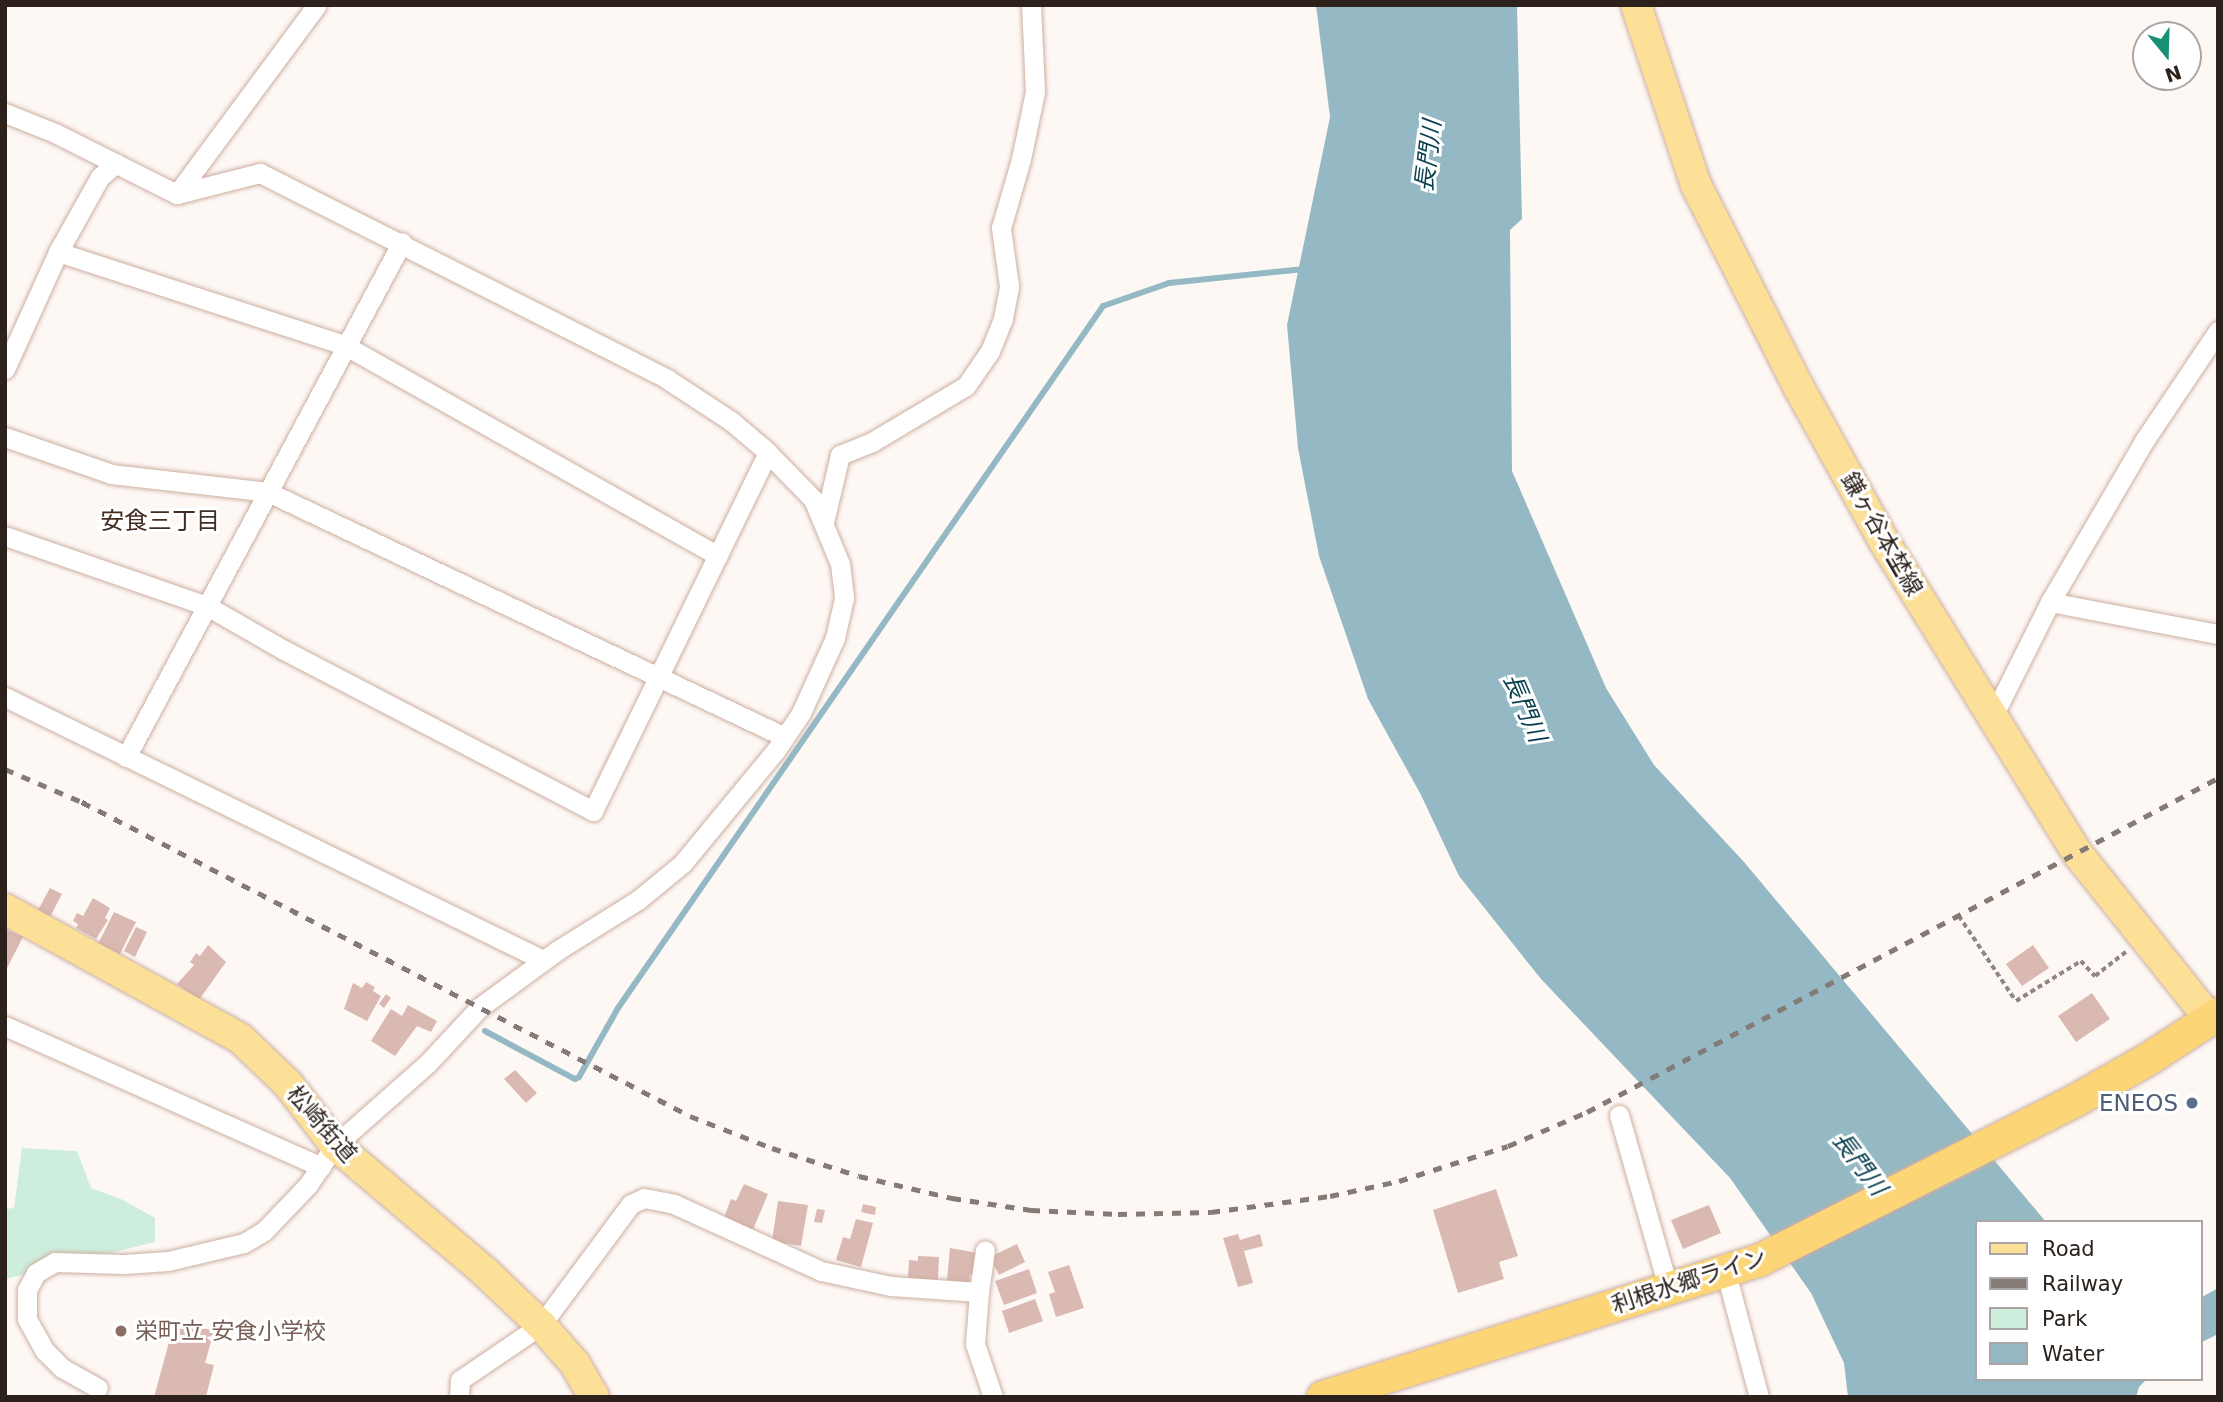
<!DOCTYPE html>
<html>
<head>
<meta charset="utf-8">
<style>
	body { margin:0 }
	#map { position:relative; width:2223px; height:1402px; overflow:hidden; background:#fef8f5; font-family:"DejaVu Sans","Noto Sans JP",sans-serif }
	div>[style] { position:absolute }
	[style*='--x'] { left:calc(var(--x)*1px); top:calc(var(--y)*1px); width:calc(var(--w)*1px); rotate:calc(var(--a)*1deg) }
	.green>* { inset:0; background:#ceeedd }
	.water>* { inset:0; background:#94b9c5 }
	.stream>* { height:6px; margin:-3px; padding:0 3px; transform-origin:3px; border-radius:3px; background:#94b9c5 }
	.building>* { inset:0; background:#dab9b3 }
	.path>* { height:3.5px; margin-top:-1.75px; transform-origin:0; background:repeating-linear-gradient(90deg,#908782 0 5px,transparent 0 8.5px) }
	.roads { filter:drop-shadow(0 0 2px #ccafa0) drop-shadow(0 0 2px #ccafa0) }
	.minor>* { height:19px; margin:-9.5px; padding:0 9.5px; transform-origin:9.5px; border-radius:9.5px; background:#fff }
	.primary>* { height:30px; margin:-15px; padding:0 15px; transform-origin:15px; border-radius:15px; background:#fde098 }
	.trunk>* { height:32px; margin:-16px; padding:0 16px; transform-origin:16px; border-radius:16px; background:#fcd676 }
	.rail>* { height:5px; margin-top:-2.5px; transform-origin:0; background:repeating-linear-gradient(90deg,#847b76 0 9px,transparent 0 18px) }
	.dots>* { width:19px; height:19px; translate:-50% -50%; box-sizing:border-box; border:4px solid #fff; border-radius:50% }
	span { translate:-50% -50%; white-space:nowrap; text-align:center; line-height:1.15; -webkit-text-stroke:6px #fff; paint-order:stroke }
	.street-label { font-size:23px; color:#2c211b }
	.service-label { font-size:23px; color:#4e5e75 }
	.right { translate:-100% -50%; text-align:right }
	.education-label { font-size:23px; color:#785e54 }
	.left { translate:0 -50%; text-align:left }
	.water-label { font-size:24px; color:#093f4e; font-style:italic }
	.neighbourhood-label { font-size:24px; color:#442d21 }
	.frame { position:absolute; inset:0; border:7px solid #2c211b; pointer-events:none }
	.legend { position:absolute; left:1975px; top:1220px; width:228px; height:161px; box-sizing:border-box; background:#fff; border:2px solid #aba6a4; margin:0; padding:9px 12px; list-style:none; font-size:21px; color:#2c211b }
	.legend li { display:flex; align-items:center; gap:14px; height:35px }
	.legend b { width:35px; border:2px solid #aba6a4 }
	.north { position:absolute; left:2132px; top:21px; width:70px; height:70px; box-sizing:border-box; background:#fff; border:2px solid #aba6a4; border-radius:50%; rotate:161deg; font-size:19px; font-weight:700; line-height:28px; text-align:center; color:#2c211b }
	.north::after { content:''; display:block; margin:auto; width:24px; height:32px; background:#178f73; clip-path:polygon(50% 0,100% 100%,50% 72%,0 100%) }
</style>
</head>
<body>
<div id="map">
	<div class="green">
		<i style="clip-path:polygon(22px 1148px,77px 1151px,91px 1188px,121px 1199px,155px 1218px,155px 1242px,5px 1279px,5px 1209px,14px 1208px)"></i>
	</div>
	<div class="water">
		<i style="clip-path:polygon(1316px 5px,1517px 5px,1522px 219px,1510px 230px,1512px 471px,1606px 688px,1654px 765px,1744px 862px,2046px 1222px,1976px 1222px,1976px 1379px,2147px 1379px,2139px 1387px,2136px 1397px,1848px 1397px,1844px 1363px,1811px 1293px,1730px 1178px,1541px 979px,1459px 876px,1421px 795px,1368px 699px,1319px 556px,1298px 448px,1287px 325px,1330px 117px)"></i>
		<i style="clip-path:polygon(2218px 1288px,2218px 1334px,2200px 1343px,2200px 1298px)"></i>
	</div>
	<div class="stream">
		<i style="--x:485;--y:1031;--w:102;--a:28.1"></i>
		<i style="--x:575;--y:1079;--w:4;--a:-27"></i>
		<i style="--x:579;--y:1077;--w:79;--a:-60.5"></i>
		<i style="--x:618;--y:1008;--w:853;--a:-55.36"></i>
		<i style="--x:1103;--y:306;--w:70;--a:-19.2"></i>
		<i style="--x:1169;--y:283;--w:136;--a:-5.9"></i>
	</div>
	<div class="building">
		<i style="clip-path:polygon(50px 888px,62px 894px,49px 919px,37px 912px)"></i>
		<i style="clip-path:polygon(93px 898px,110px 908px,105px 918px,108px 920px,96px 939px,76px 928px,78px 924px,73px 921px,77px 913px,83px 916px)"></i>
		<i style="clip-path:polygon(114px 912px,136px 922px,120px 954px,98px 944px)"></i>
		<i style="clip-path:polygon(136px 927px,147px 932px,135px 957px,124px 951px)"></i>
		<i style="clip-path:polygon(5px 929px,23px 937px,5px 972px)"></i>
		<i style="clip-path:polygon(208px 945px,226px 962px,199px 1000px,177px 984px,194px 965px,190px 962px,196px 953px,200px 956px)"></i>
		<i style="clip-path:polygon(2033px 945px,2049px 968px,2022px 986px,2006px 964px)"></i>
		<i style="clip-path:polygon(366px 982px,375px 987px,373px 991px,381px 996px,367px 1021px,344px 1009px,353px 983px,362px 988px)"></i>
		<i style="clip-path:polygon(2092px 993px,2110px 1019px,2076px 1042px,2058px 1016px)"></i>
		<i style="clip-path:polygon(386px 994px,391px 998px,384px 1008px,379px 1004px)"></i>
		<i style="clip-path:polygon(408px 1005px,437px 1021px,431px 1032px,417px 1026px,395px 1056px,371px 1041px,391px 1009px,402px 1016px)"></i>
		<i style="clip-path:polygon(515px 1070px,537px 1093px,526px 1103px,504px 1079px)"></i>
		<i style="clip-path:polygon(744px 1184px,768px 1194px,752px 1232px,723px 1220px,731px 1199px,736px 1201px)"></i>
		<i style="clip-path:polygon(1496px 1189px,1518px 1256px,1499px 1262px,1504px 1279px,1458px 1293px,1433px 1210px)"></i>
		<i style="clip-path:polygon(778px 1201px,808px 1205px,801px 1246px,772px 1241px)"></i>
		<i style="clip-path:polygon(863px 1204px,876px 1207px,875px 1215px,861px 1212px)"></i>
		<i style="clip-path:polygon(1709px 1205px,1721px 1233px,1683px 1249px,1671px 1220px)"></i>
		<i style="clip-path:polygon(817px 1209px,825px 1210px,822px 1223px,814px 1222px)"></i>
		<i style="clip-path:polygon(856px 1219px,873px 1223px,861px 1267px,836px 1260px,843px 1237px,850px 1239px)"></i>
		<i style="clip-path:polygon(1238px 1234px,1240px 1240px,1260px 1234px,1263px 1246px,1244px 1251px,1253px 1283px,1238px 1287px,1223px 1238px)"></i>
		<i style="clip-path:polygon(1017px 1244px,1025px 1262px,999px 1275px,990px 1257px)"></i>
		<i style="clip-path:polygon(950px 1248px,978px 1253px,975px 1275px,970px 1274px,969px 1283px,947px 1280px)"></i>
		<i style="clip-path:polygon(918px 1256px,939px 1257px,938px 1280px,908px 1278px,909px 1260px,918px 1261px)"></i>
		<i style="clip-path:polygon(1069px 1265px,1084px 1308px,1056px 1317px,1049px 1294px,1055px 1292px,1048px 1272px)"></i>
		<i style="clip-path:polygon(1029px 1269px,1037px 1293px,1004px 1305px,995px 1281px)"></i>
		<i style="clip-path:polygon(1035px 1299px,1043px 1321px,1009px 1333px,1002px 1311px)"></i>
		<i style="clip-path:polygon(175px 1320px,214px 1331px,205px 1363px,214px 1365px,206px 1397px,154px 1397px)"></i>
	</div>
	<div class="path">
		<i style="--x:1959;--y:916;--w:102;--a:56.2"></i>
		<i style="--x:2016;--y:1001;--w:76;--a:-31.6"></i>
		<i style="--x:2081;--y:961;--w:21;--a:47"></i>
		<i style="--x:2095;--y:976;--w:39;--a:-38"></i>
	</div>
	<div class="roads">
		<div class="minor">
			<i style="--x:5;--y:113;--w:54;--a:21.8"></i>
			<i style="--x:55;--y:133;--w:136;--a:26.6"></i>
			<i style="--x:177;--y:194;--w:86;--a:-14.2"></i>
			<i style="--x:260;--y:173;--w:456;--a:26.8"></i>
			<i style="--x:667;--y:379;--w:77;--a:33.3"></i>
			<i style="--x:731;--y:421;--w:43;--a:40.3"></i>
			<i style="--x:764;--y:449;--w:70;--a:45.6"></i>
			<i style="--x:813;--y:499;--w:70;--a:67.4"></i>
			<i style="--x:840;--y:564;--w:34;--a:83"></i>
			<i style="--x:844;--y:598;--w:41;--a:102.7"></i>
			<i style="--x:835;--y:638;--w:82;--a:114.4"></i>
			<i style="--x:801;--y:713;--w:45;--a:124"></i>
			<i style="--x:776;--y:750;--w:146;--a:129.5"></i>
			<i style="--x:683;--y:863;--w:58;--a:140.6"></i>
			<i style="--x:638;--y:900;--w:94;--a:148"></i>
			<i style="--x:558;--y:950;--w:97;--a:143.8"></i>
			<i style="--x:480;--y:1007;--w:76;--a:132.9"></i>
			<i style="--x:428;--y:1063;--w:124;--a:138.6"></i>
			<i style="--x:335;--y:1145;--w:48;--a:124"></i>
			<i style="--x:308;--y:1185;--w:64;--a:133.7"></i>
			<i style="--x:264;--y:1231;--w:23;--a:149"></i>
			<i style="--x:244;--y:1243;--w:78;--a:166.7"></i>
			<i style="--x:168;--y:1261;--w:44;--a:176.1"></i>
			<i style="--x:124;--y:1264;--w:69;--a:-178.3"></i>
			<i style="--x:55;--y:1262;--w:22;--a:150"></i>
			<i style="--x:36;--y:1273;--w:19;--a:118"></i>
			<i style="--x:27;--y:1290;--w:29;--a:90"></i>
			<i style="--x:27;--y:1319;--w:37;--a:61"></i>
			<i style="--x:45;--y:1351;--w:24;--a:45"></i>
			<i style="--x:62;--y:1368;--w:41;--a:29.1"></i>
			<i style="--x:177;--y:194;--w:235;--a:-53.5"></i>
			<i style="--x:58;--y:252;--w:301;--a:18"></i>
			<i style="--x:344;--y:345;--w:429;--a:29.4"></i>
			<i style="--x:5;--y:369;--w:128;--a:-65.6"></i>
			<i style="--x:58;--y:252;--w:86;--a:-60.8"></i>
			<i style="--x:100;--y:177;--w:21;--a:-41"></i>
			<i style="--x:5;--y:437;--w:112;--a:19.2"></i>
			<i style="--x:111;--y:474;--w:158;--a:6.5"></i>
			<i style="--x:268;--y:492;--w:572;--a:25.36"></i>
			<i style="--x:824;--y:522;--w:69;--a:-76.6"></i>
			<i style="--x:840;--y:455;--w:35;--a:-22"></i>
			<i style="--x:872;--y:442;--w:109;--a:-30.8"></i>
			<i style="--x:966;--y:386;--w:42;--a:-55.6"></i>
			<i style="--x:990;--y:351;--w:35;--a:-68"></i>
			<i style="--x:1003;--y:318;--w:33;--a:-79"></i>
			<i style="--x:1009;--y:286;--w:59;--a:-97.9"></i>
			<i style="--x:1001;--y:228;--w:72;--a:-73.8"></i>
			<i style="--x:1021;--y:159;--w:68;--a:-78.2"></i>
			<i style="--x:1035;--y:92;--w:87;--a:-92.6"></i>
			<i style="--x:5;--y:536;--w:214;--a:19.1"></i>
			<i style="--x:207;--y:606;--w:86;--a:29.8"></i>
			<i style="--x:282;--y:649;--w:351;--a:27.5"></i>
			<i style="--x:593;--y:811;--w:399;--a:-64"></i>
			<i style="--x:2050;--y:602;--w:171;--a:10.8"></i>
			<i style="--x:5;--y:697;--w:599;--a:26.05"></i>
			<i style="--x:1993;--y:716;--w:127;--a:-63.4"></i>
			<i style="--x:2050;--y:602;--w:186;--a:-59.7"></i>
			<i style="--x:2144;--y:441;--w:133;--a:-56.1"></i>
			<i style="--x:126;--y:757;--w:584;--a:-61.81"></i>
			<i style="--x:5;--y:1026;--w:346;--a:24"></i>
			<i style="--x:1619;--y:1115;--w:182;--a:74.1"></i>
			<i style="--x:1726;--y:1273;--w:128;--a:75.1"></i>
			<i style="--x:979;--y:1292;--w:42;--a:-81.9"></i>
			<i style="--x:459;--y:1397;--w:17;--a:-87"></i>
			<i style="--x:460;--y:1380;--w:98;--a:-34.2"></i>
			<i style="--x:541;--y:1325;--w:151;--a:-53.4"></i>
			<i style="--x:631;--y:1204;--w:14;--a:-25"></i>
			<i style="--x:644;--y:1198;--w:31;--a:11"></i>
			<i style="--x:674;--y:1204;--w:162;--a:24.5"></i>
			<i style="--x:821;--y:1271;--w:72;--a:12.1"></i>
			<i style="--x:891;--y:1286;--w:88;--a:3.9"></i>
			<i style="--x:979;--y:1292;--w:52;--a:94.4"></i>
			<i style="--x:975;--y:1344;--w:56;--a:71.2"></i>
		</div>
		<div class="primary">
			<i style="--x:1636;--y:5;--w:190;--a:71.6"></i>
			<i style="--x:1696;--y:185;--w:228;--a:63.1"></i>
			<i style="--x:1799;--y:388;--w:177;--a:61"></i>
			<i style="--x:1885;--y:543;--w:366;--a:58.2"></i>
			<i style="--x:2078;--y:854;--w:210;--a:51.4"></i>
			<i style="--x:5;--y:909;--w:269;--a:28.8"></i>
			<i style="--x:241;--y:1039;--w:65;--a:43.8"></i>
			<i style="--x:288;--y:1084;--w:77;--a:52.4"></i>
			<i style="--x:335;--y:1145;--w:195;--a:40.2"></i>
			<i style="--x:484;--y:1271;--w:79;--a:43.5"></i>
			<i style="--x:541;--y:1325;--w:52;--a:48.9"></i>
			<i style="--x:575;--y:1364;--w:38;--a:60"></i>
		</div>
		<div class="trunk">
			<i style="--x:1323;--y:1397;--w:456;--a:-17.4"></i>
			<i style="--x:1758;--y:1261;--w:353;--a:-26.8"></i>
			<i style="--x:2073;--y:1102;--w:85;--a:-29.6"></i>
			<i style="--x:2147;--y:1060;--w:85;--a:-32.9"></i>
		</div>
	</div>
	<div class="rail">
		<i style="--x:5;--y:769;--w:84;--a:23.2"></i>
		<i style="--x:82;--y:802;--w:684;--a:27.31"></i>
		<i style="--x:690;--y:1116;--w:88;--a:21.3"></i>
		<i style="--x:772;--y:1148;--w:91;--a:17.8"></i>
		<i style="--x:859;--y:1176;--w:96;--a:13.3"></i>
		<i style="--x:952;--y:1198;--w:80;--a:8.6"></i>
		<i style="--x:1031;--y:1210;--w:87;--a:2.6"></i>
		<i style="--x:1118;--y:1214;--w:93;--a:-1.2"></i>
		<i style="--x:1211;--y:1212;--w:120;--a:-7.7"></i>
		<i style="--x:1330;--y:1196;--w:71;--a:-12.3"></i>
		<i style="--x:1399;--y:1181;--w:114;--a:-17.8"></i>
		<i style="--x:1508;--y:1146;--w:86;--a:-23.3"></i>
		<i style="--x:1587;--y:1112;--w:714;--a:-27.89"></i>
	</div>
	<div class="dots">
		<i style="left:2192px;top:1103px;background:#5c6f8a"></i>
		<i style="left:121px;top:1331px;background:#8d6e63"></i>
	</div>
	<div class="street-label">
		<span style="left:1882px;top:534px;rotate:60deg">鎌ヶ谷本埜線</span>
		<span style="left:322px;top:1124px;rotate:49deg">松崎街道</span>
		<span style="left:1689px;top:1281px;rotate:-18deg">利根水郷ライン</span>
	</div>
	<div class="service-label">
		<span class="right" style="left:2178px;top:1103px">ENEOS</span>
	</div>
	<div class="education-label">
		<span class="left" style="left:135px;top:1331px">栄町立 安食小学校</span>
	</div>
	<div class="water-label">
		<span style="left:1429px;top:156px;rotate:-83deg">長門川</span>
		<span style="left:1524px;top:708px;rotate:67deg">長門川</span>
		<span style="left:1859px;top:1164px;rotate:53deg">長門川</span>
	</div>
	<div class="neighbourhood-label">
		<span style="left:160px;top:522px">安食三丁目</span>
	</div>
	<div class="frame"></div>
	<ul class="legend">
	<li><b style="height:9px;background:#fde098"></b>Road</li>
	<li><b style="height:9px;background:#847b76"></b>Railway</li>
	<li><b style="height:19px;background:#ceeedd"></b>Park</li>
	<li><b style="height:19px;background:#94b9c5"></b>Water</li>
	</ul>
	<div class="north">N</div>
</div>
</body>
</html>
